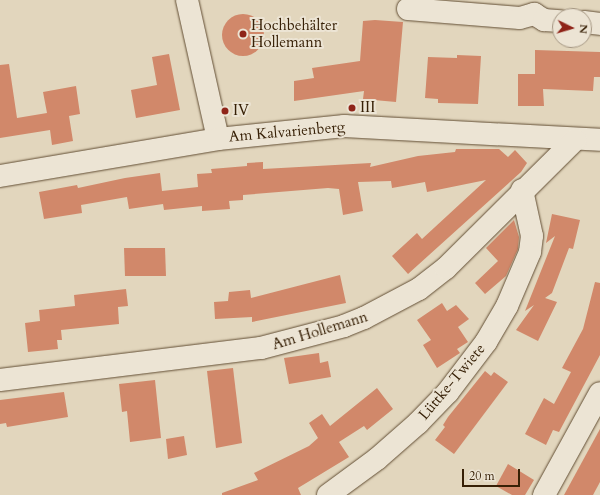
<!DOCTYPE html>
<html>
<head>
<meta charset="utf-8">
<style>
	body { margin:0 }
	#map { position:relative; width:600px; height:495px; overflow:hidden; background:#e2d6bd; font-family:Cardo,serif }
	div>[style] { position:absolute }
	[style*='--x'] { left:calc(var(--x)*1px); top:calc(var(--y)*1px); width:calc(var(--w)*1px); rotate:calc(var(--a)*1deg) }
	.building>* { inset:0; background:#d1886a }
	.round { border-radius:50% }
	.roads { filter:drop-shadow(0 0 1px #624e34) drop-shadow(0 0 1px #624e34) }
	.street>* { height:22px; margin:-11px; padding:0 11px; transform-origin:11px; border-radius:11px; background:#ece4d4 }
	.dots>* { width:11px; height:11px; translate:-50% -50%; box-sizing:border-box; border:2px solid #ece4d4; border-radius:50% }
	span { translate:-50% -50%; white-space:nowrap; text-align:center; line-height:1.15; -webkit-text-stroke:4px #ece4d4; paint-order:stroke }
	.poi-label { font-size:15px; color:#372006 }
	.left { translate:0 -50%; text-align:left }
	.street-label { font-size:15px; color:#372006 }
	.north { position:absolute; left:552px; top:8px; width:40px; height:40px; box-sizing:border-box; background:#ece4d4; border:1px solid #a49682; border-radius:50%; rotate:95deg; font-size:11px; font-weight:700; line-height:16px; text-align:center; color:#372006 }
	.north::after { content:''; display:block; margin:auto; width:14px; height:18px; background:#8f2418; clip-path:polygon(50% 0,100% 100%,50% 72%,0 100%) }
	.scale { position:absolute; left:462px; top:469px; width:58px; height:18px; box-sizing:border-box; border:2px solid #372006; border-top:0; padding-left:5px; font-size:12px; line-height:14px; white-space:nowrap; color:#372006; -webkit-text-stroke:3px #ece4d4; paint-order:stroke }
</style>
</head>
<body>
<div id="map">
	<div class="building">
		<i class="round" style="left:222px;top:14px;width:42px;height:42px"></i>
		<i style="clip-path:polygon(375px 20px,403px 22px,396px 102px,363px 99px,364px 91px,294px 101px,294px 81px,314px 78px,312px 68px,360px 61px,363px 21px)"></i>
		<i style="clip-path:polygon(535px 50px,600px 52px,600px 77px,594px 77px,593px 91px,543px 89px,544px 106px,518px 106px,518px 74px,535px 74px)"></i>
		<i style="clip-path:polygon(169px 54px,180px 110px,136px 118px,131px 90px,157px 85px,152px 57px)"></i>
		<i style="clip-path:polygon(457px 55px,481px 56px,478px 104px,438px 103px,438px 99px,425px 98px,428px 57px,457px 58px)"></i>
		<i style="clip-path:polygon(9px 64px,17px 118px,47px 113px,43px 92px,76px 86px,80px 114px,69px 116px,73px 141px,52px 145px,50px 130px,0 138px,0 65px)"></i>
		<i style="clip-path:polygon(456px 149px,499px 149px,508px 157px,515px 150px,527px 163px,521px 172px,408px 274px,392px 256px,417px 233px,422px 239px,486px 180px,427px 192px,425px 182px,392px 188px,391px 181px,358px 182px,363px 211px,343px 215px,339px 189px,328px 188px,243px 195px,243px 200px,229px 201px,230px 209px,202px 211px,202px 206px,164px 210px,163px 204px,129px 209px,127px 197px,81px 205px,82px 213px,44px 219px,39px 192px,77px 185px,78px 188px,125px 178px,160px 173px,162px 191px,198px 187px,197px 174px,212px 173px,211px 169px,247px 166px,247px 163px,263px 162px,263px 169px,371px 163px,370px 167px,418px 156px,455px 152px)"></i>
		<i style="clip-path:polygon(552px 214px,580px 220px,573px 249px,569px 248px,552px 293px,545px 298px,557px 302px,538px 341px,516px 330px,534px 305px,525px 311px,555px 236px,546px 243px)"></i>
		<i style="clip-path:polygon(514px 220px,519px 237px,518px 249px,506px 276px,485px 294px,475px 283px,498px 261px,486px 248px)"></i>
		<i style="clip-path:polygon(124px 248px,165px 248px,166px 276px,125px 276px)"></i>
		<i style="clip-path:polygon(340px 275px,346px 303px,252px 322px,252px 317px,215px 319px,214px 302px,228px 301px,229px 292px,250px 290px,251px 298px)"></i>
		<i style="clip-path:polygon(595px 282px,600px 283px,600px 355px,559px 432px,553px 430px,546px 445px,525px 434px,544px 398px,554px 404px,571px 372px,562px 368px,583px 329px)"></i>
		<i style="clip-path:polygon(126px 289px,128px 306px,118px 307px,119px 324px,61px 330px,62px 340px,57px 340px,58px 349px,28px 352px,25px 323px,40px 321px,39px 310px,75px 306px,74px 295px)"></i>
		<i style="clip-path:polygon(442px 303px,447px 311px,456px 305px,469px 319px,458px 327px,468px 342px,457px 349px,460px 353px,437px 368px,423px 345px,431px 340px,417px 320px)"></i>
		<i style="clip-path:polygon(319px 353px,320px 363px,328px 361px,331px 377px,289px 384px,284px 358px)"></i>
		<i style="clip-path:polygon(233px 368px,242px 443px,216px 448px,207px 371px)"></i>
		<i style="clip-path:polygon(485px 371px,491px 376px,494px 372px,508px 382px,454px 454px,435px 440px,445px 427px,443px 425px,448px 417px)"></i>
		<i style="clip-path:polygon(155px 380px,161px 438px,130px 442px,127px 411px,122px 412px,119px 384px)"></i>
		<i style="clip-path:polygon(377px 388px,393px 409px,367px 430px,364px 426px,339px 442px,349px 457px,298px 488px,301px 495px,222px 495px,222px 493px,258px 480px,254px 473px,309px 446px,318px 438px,309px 423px,322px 414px,330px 426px)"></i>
		<i style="clip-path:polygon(64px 392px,68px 417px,7px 427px,6px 423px,0 424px,0 400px)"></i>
		<i style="clip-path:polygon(600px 429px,600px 482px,593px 495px,564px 495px)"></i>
		<i style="clip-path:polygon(184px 436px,187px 455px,168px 459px,166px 439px)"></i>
		<i style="clip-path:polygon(508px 464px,534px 480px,525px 495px,512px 495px,496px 486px)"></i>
	</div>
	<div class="roads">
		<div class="street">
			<i style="--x:187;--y:0;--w:142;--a:77.4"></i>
			<i style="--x:408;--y:9;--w:112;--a:4.6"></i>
			<i style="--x:520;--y:18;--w:15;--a:-16"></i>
			<i style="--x:534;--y:14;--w:12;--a:31"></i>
			<i style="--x:544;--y:20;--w:16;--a:4"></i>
			<i style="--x:584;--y:22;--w:16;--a:7"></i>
			<i style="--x:0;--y:176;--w:221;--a:-9.6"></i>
			<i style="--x:218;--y:139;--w:127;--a:-5.9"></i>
			<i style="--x:344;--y:126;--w:256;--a:3.1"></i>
			<i style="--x:0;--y:380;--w:263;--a:-7"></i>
			<i style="--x:261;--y:348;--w:86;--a:-14.8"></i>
			<i style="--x:344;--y:326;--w:22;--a:-22"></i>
			<i style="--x:364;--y:318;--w:62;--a:-27.8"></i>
			<i style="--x:419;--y:289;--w:34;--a:-38"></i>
			<i style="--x:446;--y:268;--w:182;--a:-44.8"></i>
			<i style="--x:328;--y:495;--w:61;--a:-36.3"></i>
			<i style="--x:377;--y:459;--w:55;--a:-41.3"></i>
			<i style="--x:418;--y:423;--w:43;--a:-45.9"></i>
			<i style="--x:448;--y:392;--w:63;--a:-52.8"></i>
			<i style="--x:486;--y:342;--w:42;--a:-59.7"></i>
			<i style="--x:507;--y:306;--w:59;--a:-66.9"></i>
			<i style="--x:530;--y:252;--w:16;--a:-83"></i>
			<i style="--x:532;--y:236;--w:47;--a:-102.3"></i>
			<i style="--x:544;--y:495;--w:116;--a:-61.2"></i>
		</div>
	</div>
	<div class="dots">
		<i style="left:243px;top:34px;background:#8f2418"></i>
		<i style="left:352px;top:108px;background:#8f2418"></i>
		<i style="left:225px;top:111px;background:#8f2418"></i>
	</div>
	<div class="poi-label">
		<span class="left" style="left:251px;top:34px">Hochbehälter<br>Hollemann</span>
		<span class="left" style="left:360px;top:108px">III</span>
		<span class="left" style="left:233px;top:111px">IV</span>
	</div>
	<div class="street-label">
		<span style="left:287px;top:132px;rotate:-5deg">Am Kalvarienberg</span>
		<span style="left:320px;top:331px;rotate:-17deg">Am Hollemann</span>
		<span style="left:452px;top:382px;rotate:-50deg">Lüttke-Twiete</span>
	</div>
	<div class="north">N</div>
	<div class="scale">20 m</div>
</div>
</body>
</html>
